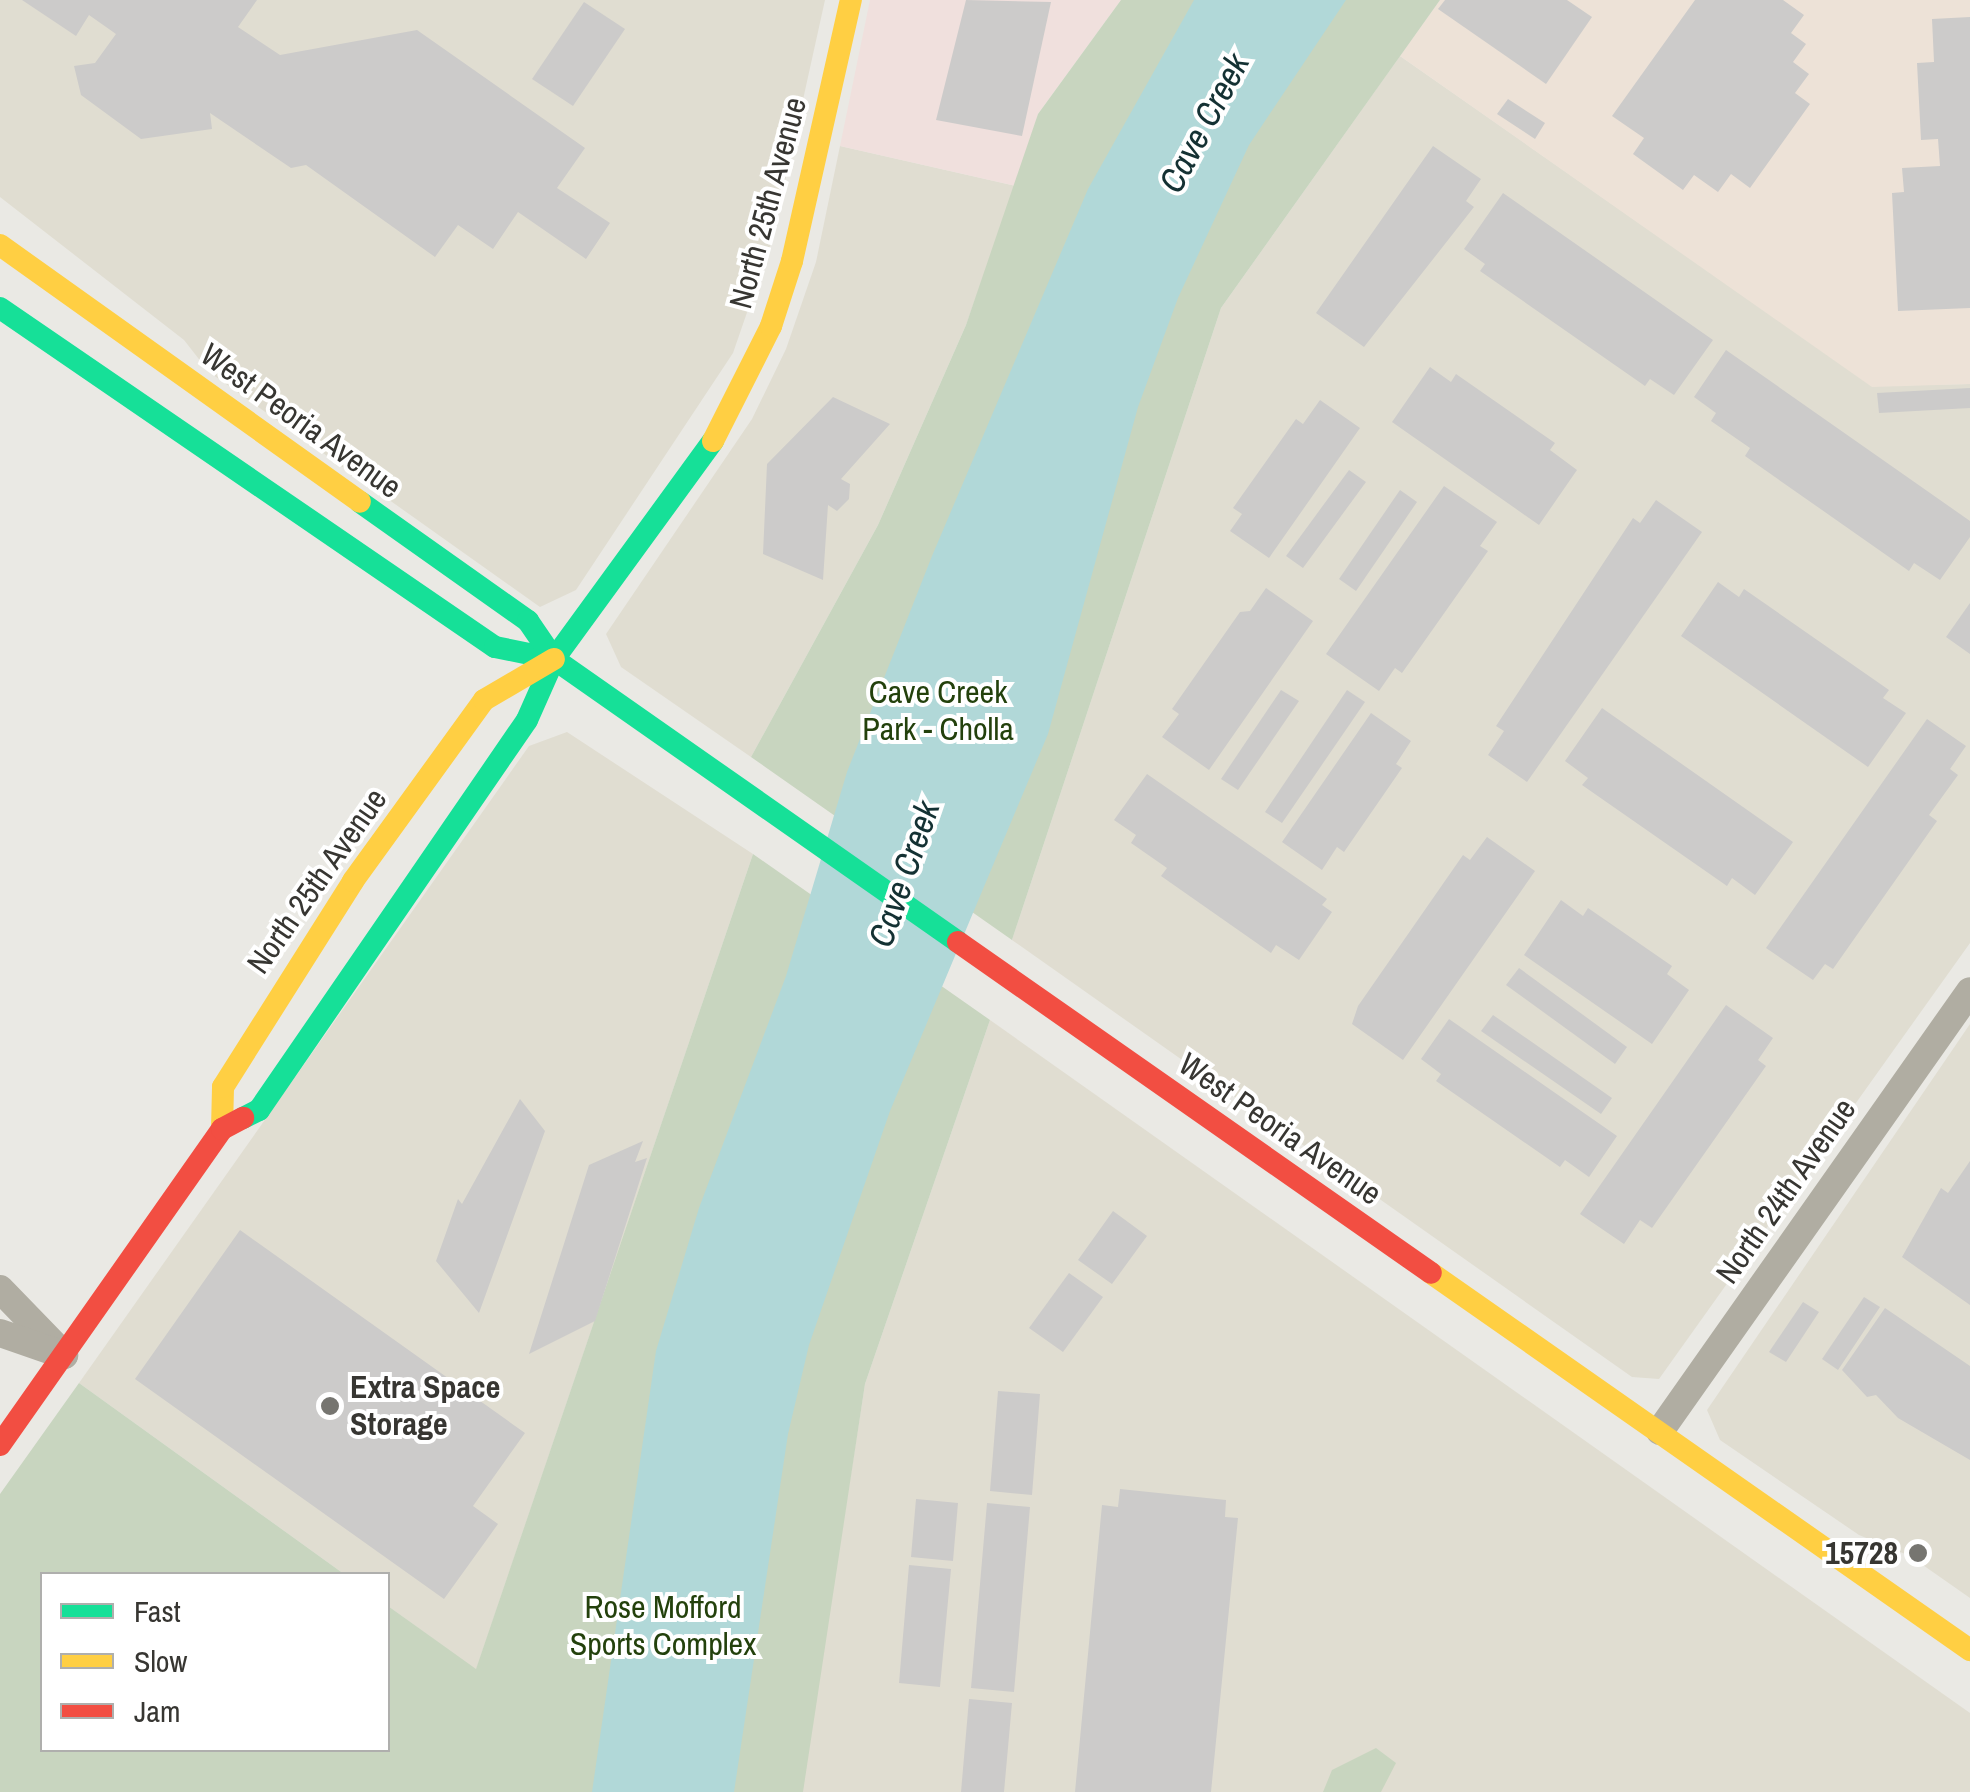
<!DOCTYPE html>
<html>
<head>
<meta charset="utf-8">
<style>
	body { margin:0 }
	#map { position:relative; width:1970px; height:1792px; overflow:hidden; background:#eae9e4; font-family:"Archivo Narrow",sans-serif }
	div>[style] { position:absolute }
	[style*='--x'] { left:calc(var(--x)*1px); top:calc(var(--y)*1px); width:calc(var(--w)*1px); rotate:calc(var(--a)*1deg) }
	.built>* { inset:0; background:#e0ddd1 }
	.industrial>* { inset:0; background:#ede2d7 }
	.education>* { inset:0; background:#f0e0dd }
	.green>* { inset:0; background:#c8d5bf }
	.water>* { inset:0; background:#b1d8d8 }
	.building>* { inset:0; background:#cccbca }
	.street>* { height:28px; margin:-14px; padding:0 14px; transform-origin:14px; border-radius:14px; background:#b0ada2 }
	.fast>* { height:22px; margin:-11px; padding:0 11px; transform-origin:11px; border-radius:11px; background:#16e098 }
	.slow>* { height:22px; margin:-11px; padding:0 11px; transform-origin:11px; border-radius:11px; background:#ffcf43 }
	.jam>* { height:22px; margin:-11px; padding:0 11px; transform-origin:11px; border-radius:11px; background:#f24e42 }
	.dots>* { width:28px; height:28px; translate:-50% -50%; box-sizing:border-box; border:5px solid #fff; border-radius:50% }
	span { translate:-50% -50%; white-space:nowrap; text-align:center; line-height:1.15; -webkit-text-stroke:8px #fff; paint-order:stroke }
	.street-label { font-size:32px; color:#373632 }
	.park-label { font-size:32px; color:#23410c }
	.poi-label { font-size:32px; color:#373632; font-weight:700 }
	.left { translate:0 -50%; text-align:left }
	.right { translate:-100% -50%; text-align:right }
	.water-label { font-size:35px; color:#143133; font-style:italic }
	.legend { position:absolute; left:40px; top:1572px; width:350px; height:180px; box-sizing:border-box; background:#fff; border:2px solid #afafad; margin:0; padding:12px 18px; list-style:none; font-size:30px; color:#373632 }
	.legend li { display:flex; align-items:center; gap:20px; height:50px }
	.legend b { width:50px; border:2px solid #afafad }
</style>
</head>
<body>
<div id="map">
	<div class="built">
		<i style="clip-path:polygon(0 0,825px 0,772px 240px,733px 353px,576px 590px,540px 607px,209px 372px,184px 340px,0 197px)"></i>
		<i style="clip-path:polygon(1400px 56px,1872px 386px,1970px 384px,1970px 943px,1659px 1379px,1632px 1377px,1012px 940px,1221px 308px)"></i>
		<i style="clip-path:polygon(840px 146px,1016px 186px,966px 325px,878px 525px,751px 757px,621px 667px,606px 634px,752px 419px,786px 349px,816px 262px)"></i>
		<i style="clip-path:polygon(567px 732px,753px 854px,476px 1670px,388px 1606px,388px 1574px,344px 1574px,79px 1383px,529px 746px)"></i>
		<i style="clip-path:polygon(990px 1020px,1970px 1713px,1970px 1792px,801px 1792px,865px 1384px)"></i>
		<i style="clip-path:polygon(1970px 1024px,1970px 1598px,1910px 1556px,1859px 1535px,1720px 1440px,1707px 1410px)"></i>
	</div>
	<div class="industrial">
		<i style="clip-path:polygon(1440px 0,1970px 0,1970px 384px,1872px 387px,1400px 56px)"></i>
	</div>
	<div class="education">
		<i style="clip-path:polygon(870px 0,1121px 0,1038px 114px,1016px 186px,840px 146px)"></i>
	</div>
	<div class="green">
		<i style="clip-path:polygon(1121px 0,1440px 0,1221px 308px,1012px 940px,751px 757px,878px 525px,966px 325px,1038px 114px)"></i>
		<i style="clip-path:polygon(753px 854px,990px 1020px,865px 1384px,803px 1792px,0 1792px,0 1494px,79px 1383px,344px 1574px,42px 1574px,42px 1750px,388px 1750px,388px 1606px,476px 1669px)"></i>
		<i style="clip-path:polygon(1376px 1748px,1396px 1763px,1381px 1792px,1323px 1792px,1332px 1770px)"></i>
	</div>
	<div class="water">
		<i style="clip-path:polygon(1194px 0,1346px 0,1249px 145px,1178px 298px,1138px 407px,1048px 734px,890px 1111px,809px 1345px,788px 1434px,734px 1792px,592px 1792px,656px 1351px,699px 1208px,786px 976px,847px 772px,932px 556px,1088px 189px)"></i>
	</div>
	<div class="building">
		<i style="clip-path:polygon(22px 0,257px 0,238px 27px,280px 55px,417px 30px,585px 148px,557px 188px,610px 223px,586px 259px,518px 212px,493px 249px,458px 225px,435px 257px,306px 165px,291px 168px,210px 113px,212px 129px,141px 139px,81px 95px,74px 66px,95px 63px,116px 34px,89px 15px,76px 36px)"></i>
		<i style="clip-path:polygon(966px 0,1051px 2px,1022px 136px,936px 120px)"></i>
		<i style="clip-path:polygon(1445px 0,1567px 0,1592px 17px,1546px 84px,1438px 9px)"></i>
		<i style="clip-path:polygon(1695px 0,1783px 0,1804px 15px,1791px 33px,1806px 44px,1793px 62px,1809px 74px,1795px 93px,1810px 104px,1750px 188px,1731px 174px,1718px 192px,1694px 175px,1683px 190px,1633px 154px,1644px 138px,1612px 116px)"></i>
		<i style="clip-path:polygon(584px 2px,625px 29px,573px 106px,532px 79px)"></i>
		<i style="clip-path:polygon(1970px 17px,1970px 308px,1898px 311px,1892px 193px,1904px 192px,1902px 168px,1940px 166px,1938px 139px,1921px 140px,1917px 63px,1934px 62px,1932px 19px)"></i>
		<i style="clip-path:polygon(1508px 99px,1545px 123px,1535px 139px,1497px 114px)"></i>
		<i style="clip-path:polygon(1433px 146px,1481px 179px,1466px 201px,1474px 207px,1364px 347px,1316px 313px)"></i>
		<i style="clip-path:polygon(1503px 193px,1713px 340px,1674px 395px,1650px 379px,1645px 386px,1480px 271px,1485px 264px,1464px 249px)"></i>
		<i style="clip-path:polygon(1726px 350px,1970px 521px,1970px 537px,1940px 580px,1914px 563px,1909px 571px,1745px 456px,1750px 448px,1711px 421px,1716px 413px,1694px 397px)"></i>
		<i style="clip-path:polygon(1430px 367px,1451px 382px,1456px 374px,1555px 443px,1550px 450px,1577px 470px,1539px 525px,1392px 422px)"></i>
		<i style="clip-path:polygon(1970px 388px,1970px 408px,1879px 413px,1877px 393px)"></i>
		<i style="clip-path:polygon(833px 397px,890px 424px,841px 479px,850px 484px,849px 499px,837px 511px,828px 505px,823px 580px,763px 554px,767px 464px)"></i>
		<i style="clip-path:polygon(1320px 400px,1360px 428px,1269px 558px,1230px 531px,1242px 514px,1233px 508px,1296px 419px,1303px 424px)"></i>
		<i style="clip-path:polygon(1349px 470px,1366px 482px,1303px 568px,1286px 556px)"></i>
		<i style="clip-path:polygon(1444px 486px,1497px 522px,1480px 546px,1488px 551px,1402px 673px,1395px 668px,1379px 691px,1326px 654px)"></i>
		<i style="clip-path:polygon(1400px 490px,1417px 502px,1356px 591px,1339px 579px)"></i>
		<i style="clip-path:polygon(1656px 500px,1702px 532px,1527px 782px,1488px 755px,1504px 731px,1496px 726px,1633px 518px,1640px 523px)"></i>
		<i style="clip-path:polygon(1718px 582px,1739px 597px,1744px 589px,1889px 690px,1883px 698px,1906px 713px,1868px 767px,1681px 636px)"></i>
		<i style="clip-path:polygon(1266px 588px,1313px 621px,1209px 770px,1162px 737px,1179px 714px,1172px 709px,1240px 612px,1250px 611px)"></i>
		<i style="clip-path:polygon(1970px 603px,1970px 654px,1946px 637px)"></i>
		<i style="clip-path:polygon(1281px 690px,1299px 701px,1238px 790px,1221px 779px)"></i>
		<i style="clip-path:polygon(1347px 690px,1365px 702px,1282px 823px,1265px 812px)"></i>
		<i style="clip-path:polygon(1602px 708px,1793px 842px,1755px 895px,1732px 878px,1727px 886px,1582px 785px,1588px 778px,1565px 761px)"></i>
		<i style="clip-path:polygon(1371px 713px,1411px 741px,1396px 764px,1402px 768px,1344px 852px,1337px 847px,1322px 870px,1282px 842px)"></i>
		<i style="clip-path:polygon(1927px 719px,1966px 746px,1950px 769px,1958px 775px,1929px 815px,1937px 821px,1833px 969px,1825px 964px,1813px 980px,1766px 948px)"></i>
		<i style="clip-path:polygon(1147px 774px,1327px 899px,1322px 905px,1332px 912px,1299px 960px,1276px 945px,1271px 953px,1161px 876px,1167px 868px,1131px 843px,1136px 835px,1114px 820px)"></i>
		<i style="clip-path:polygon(1487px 837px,1535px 871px,1403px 1060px,1352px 1024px,1358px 1006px,1463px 855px,1470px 860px)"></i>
		<i style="clip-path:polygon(1561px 900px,1583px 916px,1588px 908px,1672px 966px,1667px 974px,1689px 990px,1652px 1044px,1524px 955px)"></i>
		<i style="clip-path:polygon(1519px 968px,1627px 1047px,1615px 1064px,1506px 985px)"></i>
		<i style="clip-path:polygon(1726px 1005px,1773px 1038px,1758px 1060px,1766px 1066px,1652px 1228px,1640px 1220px,1624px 1244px,1580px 1214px)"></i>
		<i style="clip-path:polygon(1493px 1015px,1612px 1098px,1601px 1114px,1481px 1031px)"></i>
		<i style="clip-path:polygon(1449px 1019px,1617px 1136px,1589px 1177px,1565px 1160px,1560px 1167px,1436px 1081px,1441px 1074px,1421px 1059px)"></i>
		<i style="clip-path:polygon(520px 1099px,545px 1131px,479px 1313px,436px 1261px,458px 1199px,462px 1204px)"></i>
		<i style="clip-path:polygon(643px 1141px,635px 1162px,647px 1158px,595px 1321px,529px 1354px,589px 1165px)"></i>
		<i style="clip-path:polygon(1970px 1161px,1970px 1305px,1902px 1257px,1941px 1188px,1948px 1193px)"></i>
		<i style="clip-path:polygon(1113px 1211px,1147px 1236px,1112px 1284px,1078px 1260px)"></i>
		<i style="clip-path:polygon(240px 1230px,525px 1433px,473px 1506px,498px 1524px,444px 1599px,135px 1379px)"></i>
		<i style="clip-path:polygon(1069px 1273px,1103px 1297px,1063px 1352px,1029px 1328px)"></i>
		<i style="clip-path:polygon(1864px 1297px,1880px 1307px,1838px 1370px,1822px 1359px)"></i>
		<i style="clip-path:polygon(1803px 1302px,1819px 1312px,1786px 1362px,1769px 1352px)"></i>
		<i style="clip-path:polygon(1885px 1308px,1970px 1366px,1970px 1460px,1898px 1418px,1876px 1395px,1867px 1397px,1842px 1370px)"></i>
		<i style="clip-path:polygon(998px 1391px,1040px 1394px,1032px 1495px,990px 1491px)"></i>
		<i style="clip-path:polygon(1120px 1489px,1226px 1500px,1225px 1517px,1238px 1518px,1211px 1792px,1075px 1792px,1102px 1505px,1118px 1507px)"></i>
		<i style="clip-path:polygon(916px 1499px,958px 1503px,953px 1561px,911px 1557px)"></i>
		<i style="clip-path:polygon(987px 1503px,1030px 1507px,1014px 1692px,971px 1688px)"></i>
		<i style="clip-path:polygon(909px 1565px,951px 1569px,940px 1687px,899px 1683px)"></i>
		<i style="clip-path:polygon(969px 1699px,1012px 1703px,1004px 1792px,961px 1792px)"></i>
	</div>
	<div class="street">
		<i style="--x:0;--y:1289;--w:92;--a:45.9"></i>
		<i style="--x:0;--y:1333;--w:68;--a:19"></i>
		<i style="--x:1660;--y:1431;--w:538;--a:-54.83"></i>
	</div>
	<div class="fast">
		<i style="--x:0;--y:308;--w:600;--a:34.41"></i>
		<i style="--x:495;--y:647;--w:60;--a:11.5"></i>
		<i style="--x:360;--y:502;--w:206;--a:35.3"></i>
		<i style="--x:528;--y:621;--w:46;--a:55.6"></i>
		<i style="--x:554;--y:659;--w:493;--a:35"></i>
		<i style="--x:243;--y:1118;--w:18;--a:-27"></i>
		<i style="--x:259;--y:1110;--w:473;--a:-55.5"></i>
		<i style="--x:527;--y:720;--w:67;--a:-66.1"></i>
		<i style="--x:554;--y:659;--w:270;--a:-53.9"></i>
	</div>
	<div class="slow">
		<i style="--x:0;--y:245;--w:442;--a:35.5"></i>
		<i style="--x:713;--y:441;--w:129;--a:-63.2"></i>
		<i style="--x:771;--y:326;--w:68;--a:-72.1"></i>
		<i style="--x:792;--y:261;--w:268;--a:-77.3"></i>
		<i style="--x:222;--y:1129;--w:42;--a:-88.6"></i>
		<i style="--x:223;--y:1087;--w:244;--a:-57.7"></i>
		<i style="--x:353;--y:881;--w:223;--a:-54.1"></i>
		<i style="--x:484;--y:700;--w:81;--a:-30.4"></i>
		<i style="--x:1431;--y:1273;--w:658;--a:34.97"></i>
	</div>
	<div class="jam">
		<i style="--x:958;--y:942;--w:577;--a:34.98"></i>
		<i style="--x:0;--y:1445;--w:386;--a:-54.9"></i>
		<i style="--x:222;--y:1129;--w:24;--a:-28"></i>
	</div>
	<div class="dots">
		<i style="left:330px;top:1406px;background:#767570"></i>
		<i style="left:1918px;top:1553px;background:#767570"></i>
	</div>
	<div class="street-label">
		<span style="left:768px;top:203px;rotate:-75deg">North 25th Avenue</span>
		<span style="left:301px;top:421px;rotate:36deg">West Peoria Avenue</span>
		<span style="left:317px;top:881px;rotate:-55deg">North 25th Avenue</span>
		<span style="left:1280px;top:1129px;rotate:35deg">West Peoria Avenue</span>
		<span style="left:1786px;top:1191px;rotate:-55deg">North 24th Avenue</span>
	</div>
	<div class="park-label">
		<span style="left:938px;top:711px">Cave Creek<br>Park - Cholla</span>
		<span style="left:663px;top:1626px">Rose Mofford<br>Sports Complex</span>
	</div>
	<div class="poi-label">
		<span class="left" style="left:350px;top:1406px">Extra Space<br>Storage</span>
		<span class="right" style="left:1898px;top:1553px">15728</span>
	</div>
	<div class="water-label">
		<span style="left:1204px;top:123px;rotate:-62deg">Cave Creek</span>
		<span style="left:904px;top:874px;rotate:-71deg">Cave Creek</span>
	</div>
	<ul class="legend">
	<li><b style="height:12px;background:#16e098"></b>Fast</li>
	<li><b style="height:12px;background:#ffcf43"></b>Slow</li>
	<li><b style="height:12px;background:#f24e42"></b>Jam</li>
	</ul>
</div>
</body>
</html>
